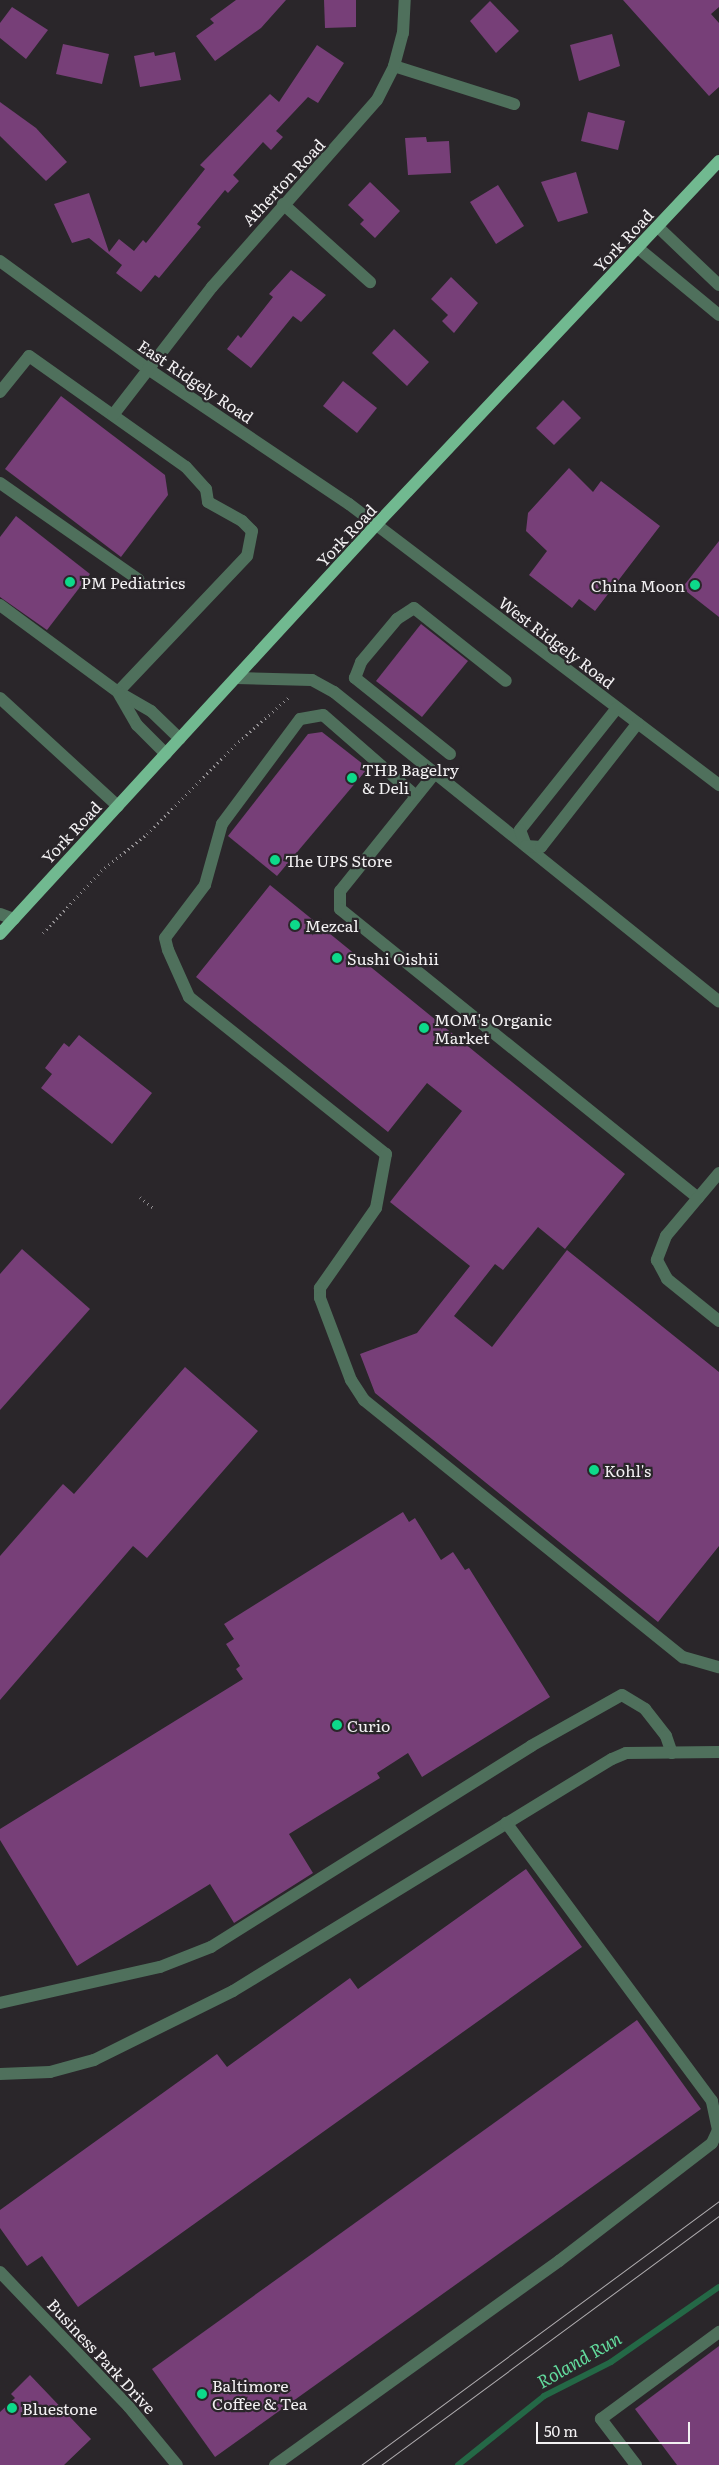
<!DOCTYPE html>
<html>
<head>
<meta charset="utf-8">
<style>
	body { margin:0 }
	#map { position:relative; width:719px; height:2465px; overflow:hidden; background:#2a262a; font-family:Literata,serif }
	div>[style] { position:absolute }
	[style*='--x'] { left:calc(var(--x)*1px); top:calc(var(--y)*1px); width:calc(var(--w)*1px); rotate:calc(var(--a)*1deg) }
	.stream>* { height:6px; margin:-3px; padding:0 3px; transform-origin:3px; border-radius:3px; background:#246846 }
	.building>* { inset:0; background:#773f78 }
	.path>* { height:3px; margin-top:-1.5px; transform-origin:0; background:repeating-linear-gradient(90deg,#959295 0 1px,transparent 0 5px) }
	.minor>* { height:12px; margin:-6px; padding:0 6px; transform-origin:6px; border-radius:6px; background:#4f705c }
	.major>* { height:12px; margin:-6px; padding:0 6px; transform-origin:6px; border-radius:6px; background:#71b990 }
	.tram>* { height:1px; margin:-0.5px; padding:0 0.5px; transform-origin:0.5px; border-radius:0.5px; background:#aeabae }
	.dots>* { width:14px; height:14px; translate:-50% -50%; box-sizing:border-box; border:2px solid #2a262a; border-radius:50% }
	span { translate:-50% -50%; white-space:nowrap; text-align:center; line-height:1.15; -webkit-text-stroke:4.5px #2a262a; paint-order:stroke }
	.street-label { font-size:16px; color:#f3f1f3 }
	.poi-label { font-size:16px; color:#f3f1f3 }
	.left { translate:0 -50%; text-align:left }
	.right { translate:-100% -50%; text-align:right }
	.water-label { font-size:18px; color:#62da9c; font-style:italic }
	.scale { position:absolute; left:536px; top:2422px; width:154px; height:22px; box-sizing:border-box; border:2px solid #f3f1f3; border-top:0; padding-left:6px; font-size:15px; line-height:18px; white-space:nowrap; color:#f3f1f3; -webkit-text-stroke:4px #2a262a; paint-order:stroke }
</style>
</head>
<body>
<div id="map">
	<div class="stream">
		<i style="--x:458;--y:2465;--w:110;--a:-38.7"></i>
		<i style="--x:544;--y:2396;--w:75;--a:-26.9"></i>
		<i style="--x:611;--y:2362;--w:131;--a:-34.8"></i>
	</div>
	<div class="building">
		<i style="clip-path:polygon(236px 0,286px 0,261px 28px,215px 61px,196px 36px,214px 23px,210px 19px)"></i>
		<i style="clip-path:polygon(324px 0,356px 0,356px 27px,325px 28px)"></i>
		<i style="clip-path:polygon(623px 0,719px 0,719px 7px,711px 14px,719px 23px,719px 87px,709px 96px)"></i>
		<i style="clip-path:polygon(490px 1px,519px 31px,496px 53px,470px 21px)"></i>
		<i style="clip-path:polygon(12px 7px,48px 30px,26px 59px,0 38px,0 23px)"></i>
		<i style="clip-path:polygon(612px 34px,620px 66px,579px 81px,570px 45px)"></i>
		<i style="clip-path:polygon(63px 44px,109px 54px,102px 84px,56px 74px)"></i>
		<i style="clip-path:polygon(317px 45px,344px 63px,318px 103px,308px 97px,276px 131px,283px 137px,271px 150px,263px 142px,233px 175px,239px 181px,228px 193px,225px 190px,197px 224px,201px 227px,159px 278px,155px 275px,141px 292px,116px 273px,122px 265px,89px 238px,72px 243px,54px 204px,89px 193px,109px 252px,119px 239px,134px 251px,143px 240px,146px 243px,205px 169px,200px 165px,270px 94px,279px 102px)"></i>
		<i style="clip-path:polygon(154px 52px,155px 56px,175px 52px,181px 80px,140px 87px,134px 56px)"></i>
		<i style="clip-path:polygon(0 102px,36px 128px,67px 162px,46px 181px,0 136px)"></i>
		<i style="clip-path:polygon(588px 112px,625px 121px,618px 150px,581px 141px)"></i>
		<i style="clip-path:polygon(426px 137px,427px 142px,449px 141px,451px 173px,408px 175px,405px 138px)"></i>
		<i style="clip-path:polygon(576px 172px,588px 213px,558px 222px,541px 182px)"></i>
		<i style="clip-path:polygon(370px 182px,400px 211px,375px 238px,360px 224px,364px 220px,348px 205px)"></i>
		<i style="clip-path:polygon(498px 185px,524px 226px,496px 244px,470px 202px)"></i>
		<i style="clip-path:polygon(291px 270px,326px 295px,301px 322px,293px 316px,251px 368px,227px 349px,238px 335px,241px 338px,273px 297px,269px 294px)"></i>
		<i style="clip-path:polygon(451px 277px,478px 303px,454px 333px,442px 321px,448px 315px,431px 299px)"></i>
		<i style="clip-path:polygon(394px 329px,429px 362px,407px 386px,372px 353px)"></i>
		<i style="clip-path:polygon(343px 381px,377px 408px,357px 433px,323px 406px)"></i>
		<i style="clip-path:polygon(61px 396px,165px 475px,168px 495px,121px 557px,5px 469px)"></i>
		<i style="clip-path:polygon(563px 400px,581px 418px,554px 445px,536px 428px)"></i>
		<i style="clip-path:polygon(569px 468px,593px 492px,601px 481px,660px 526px,595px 611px,579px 599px,572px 608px,529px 575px,547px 551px,526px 531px,528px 513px)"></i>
		<i style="clip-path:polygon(16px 516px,90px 574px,47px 630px,0 597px,0 537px)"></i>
		<i style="clip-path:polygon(719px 541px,719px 617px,682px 588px)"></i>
		<i style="clip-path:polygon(421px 624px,468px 661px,422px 717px,376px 681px)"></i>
		<i style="clip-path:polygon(322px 732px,368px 768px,277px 876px,228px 836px,308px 734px)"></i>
		<i style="clip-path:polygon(270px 885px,625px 1174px,565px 1249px,538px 1227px,503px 1270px,495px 1264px,454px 1316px,492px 1347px,567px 1250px,719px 1372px,719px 1546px,658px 1622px,375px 1393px,360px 1354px,417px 1333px,470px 1266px,390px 1202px,462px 1111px,427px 1083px,388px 1132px,196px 977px)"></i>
		<i style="clip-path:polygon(79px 1035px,152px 1093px,112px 1144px,41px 1088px,52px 1074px,45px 1068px,64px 1043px,69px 1047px)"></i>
		<i style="clip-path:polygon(22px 1249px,90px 1309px,0 1410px,0 1274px)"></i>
		<i style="clip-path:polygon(185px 1367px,258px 1431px,147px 1558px,133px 1546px,0 1700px,0 1556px,63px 1484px,74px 1494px)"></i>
		<i style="clip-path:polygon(403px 1512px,409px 1522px,415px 1518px,441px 1560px,453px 1552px,465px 1570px,469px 1568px,550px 1697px,422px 1777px,408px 1753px,377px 1773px,380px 1778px,289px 1834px,313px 1873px,234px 1923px,210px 1884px,77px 1966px,0 1840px,0 1829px,243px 1679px,236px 1669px,240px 1666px,226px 1644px,234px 1639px,224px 1624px)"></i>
		<i style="clip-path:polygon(526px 1869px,582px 1947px,78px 2307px,42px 2256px,27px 2266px,0 2228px,0 2210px,217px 2054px,227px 2067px,350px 1978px,358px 1989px)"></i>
		<i style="clip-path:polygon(637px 2020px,701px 2109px,215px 2457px,152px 2369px)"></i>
		<i style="clip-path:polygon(719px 2346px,719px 2465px,677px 2465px,635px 2409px)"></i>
		<i style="clip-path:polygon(30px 2375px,91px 2439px,64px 2465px,0 2465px,0 2412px,15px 2398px,11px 2394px)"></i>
	</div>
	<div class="path">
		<i style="--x:43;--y:933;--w:85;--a:-46.9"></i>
		<i style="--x:101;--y:871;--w:59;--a:-38.8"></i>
		<i style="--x:147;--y:834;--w:125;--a:-45.3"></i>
		<i style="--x:235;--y:745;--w:74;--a:-41.7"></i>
		<i style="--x:140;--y:1197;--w:19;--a:39"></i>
	</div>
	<div class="minor">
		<i style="--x:394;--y:66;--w:126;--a:17.6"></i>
		<i style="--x:283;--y:204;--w:117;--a:41.9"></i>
		<i style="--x:658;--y:227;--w:84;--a:43.6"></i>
		<i style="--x:638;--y:248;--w:105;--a:39.6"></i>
		<i style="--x:0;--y:261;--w:183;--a:36.1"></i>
		<i style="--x:148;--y:369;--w:242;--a:33.9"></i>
		<i style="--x:349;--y:504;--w:465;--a:37.2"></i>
		<i style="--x:0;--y:392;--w:46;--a:-51.1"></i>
		<i style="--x:29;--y:356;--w:192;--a:35.3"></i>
		<i style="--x:186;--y:467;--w:30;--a:48"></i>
		<i style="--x:206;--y:489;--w:13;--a:81"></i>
		<i style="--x:208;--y:502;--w:39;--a:29"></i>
		<i style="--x:242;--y:521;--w:14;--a:45"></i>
		<i style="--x:252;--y:531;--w:25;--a:101"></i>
		<i style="--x:247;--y:556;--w:187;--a:133.5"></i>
		<i style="--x:113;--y:415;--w:162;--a:-52.3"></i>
		<i style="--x:212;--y:287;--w:249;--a:-48.6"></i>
		<i style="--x:377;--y:100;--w:38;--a:-63"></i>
		<i style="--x:394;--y:66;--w:34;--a:-75"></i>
		<i style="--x:403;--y:33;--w:33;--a:-87"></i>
		<i style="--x:0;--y:483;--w:169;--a:34.9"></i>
		<i style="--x:0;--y:605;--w:147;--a:36.4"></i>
		<i style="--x:118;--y:692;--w:38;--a:30"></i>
		<i style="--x:151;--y:711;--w:40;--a:44"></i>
		<i style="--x:236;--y:678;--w:76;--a:1.5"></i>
		<i style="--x:312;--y:680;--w:25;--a:29"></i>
		<i style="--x:334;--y:692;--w:494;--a:38.8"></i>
		<i style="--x:119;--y:694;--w:36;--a:60"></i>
		<i style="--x:137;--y:725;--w:41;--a:45"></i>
		<i style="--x:0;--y:698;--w:160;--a:42.5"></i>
		<i style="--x:617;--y:708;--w:156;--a:128.5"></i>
		<i style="--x:520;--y:830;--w:17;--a:69"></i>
		<i style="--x:526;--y:846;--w:15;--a:4"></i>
		<i style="--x:541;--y:847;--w:157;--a:-52"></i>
		<i style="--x:450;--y:754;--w:122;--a:-141.3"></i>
		<i style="--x:355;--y:678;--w:17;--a:-69"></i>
		<i style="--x:361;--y:662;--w:56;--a:-50.1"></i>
		<i style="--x:397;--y:619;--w:20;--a:-33"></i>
		<i style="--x:414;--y:608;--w:117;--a:38.4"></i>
		<i style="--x:435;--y:773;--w:151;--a:128.8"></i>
		<i style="--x:340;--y:891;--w:18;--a:90"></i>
		<i style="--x:340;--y:909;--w:460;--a:38.9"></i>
		<i style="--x:416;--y:796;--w:123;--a:-138.9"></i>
		<i style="--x:323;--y:715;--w:23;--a:170"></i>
		<i style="--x:300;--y:719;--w:131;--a:126.6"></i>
		<i style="--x:222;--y:824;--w:63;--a:105.6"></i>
		<i style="--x:205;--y:885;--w:66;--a:127"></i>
		<i style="--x:165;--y:938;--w:12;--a:76"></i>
		<i style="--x:168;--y:950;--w:51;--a:65.9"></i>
		<i style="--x:189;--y:997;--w:252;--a:38.6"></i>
		<i style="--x:386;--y:1154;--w:55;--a:100.5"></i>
		<i style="--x:376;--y:1208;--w:98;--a:125"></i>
		<i style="--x:320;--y:1288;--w:10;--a:90"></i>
		<i style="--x:320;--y:1298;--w:88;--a:69.3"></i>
		<i style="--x:351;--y:1380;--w:24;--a:57"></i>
		<i style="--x:364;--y:1400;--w:410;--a:38.9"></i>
		<i style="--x:683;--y:1657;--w:37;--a:16"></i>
		<i style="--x:0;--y:914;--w:15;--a:20"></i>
		<i style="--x:719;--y:1173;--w:82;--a:130.1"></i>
		<i style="--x:666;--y:1236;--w:26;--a:111"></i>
		<i style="--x:657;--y:1260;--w:21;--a:62"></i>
		<i style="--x:667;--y:1279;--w:67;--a:38.9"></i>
		<i style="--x:0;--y:2003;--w:164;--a:-12.7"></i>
		<i style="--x:160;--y:1967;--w:55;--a:-21.4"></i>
		<i style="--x:211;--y:1947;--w:378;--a:-32.1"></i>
		<i style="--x:531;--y:1746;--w:104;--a:-29.3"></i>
		<i style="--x:622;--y:1695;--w:27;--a:31"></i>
		<i style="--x:645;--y:1709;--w:34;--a:52"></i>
		<i style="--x:666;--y:1736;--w:18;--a:71"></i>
		<i style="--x:0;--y:2074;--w:50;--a:-2.3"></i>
		<i style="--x:50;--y:2072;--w:46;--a:-15.3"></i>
		<i style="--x:94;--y:2060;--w:155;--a:-26.4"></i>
		<i style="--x:233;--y:1991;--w:444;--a:-31.5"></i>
		<i style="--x:612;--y:1759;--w:15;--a:-23"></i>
		<i style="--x:626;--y:1753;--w:93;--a:-0.6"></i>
		<i style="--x:0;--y:2272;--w:187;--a:46.3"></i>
		<i style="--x:129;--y:2407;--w:75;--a:50.4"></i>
		<i style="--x:275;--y:2465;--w:350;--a:-35.7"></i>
		<i style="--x:559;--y:2261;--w:193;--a:-37.6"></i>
		<i style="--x:712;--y:2143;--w:14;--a:-65"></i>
		<i style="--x:718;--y:2130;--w:30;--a:-102"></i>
		<i style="--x:712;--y:2101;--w:346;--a:-126.5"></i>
		<i style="--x:636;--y:2465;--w:58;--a:-127.3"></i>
		<i style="--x:601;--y:2419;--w:147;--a:-36.4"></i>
	</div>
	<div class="major">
		<i style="--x:0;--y:934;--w:556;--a:-47.41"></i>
		<i style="--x:376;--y:525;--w:500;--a:-46.7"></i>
	</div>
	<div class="tram">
		<i style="--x:361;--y:2465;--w:445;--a:-36.4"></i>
		<i style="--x:381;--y:2465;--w:420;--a:-36.4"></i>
	</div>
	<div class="dots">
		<i style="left:70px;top:582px;background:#0dd98a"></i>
		<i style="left:695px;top:585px;background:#0dd98a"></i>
		<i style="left:352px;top:778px;background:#0dd98a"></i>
		<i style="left:275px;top:860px;background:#0dd98a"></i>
		<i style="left:295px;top:925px;background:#0dd98a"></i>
		<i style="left:337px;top:958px;background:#0dd98a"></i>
		<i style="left:424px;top:1028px;background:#0dd98a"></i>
		<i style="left:594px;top:1470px;background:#0dd98a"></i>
		<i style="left:337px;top:1725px;background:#0dd98a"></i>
		<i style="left:202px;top:2394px;background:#0dd98a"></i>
		<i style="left:12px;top:2408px;background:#0dd98a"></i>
	</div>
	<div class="street-label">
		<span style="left:283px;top:182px;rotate:-47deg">Atherton Road</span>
		<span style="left:623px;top:240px;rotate:-47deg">York Road</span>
		<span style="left:196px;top:381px;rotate:34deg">East Ridgely Road</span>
		<span style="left:346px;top:535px;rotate:-47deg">York Road</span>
		<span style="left:557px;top:642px;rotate:37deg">West Ridgely Road</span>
		<span style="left:71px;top:832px;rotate:-47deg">York Road</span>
		<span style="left:102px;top:2356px;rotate:47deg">Business Park Drive</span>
	</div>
	<div class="poi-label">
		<span class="left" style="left:81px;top:582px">PM Pediatrics</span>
		<span class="right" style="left:685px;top:585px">China Moon</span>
		<span class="left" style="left:362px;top:778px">THB Bagelry<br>&amp; Deli</span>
		<span class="left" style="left:285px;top:860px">The UPS Store</span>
		<span class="left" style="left:305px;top:925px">Mezcal</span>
		<span class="left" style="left:347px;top:958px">Sushi Oishii</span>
		<span class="left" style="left:434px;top:1028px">MOM's Organic<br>Market</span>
		<span class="left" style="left:604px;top:1470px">Kohl's</span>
		<span class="left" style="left:347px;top:1725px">Curio</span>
		<span class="left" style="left:212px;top:2394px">Baltimore<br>Coffee &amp; Tea</span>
		<span class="left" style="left:22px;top:2408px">Bluestone</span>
	</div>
	<div class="water-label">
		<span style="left:579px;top:2360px;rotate:-30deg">Roland Run</span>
	</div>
	<div class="scale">50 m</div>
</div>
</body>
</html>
